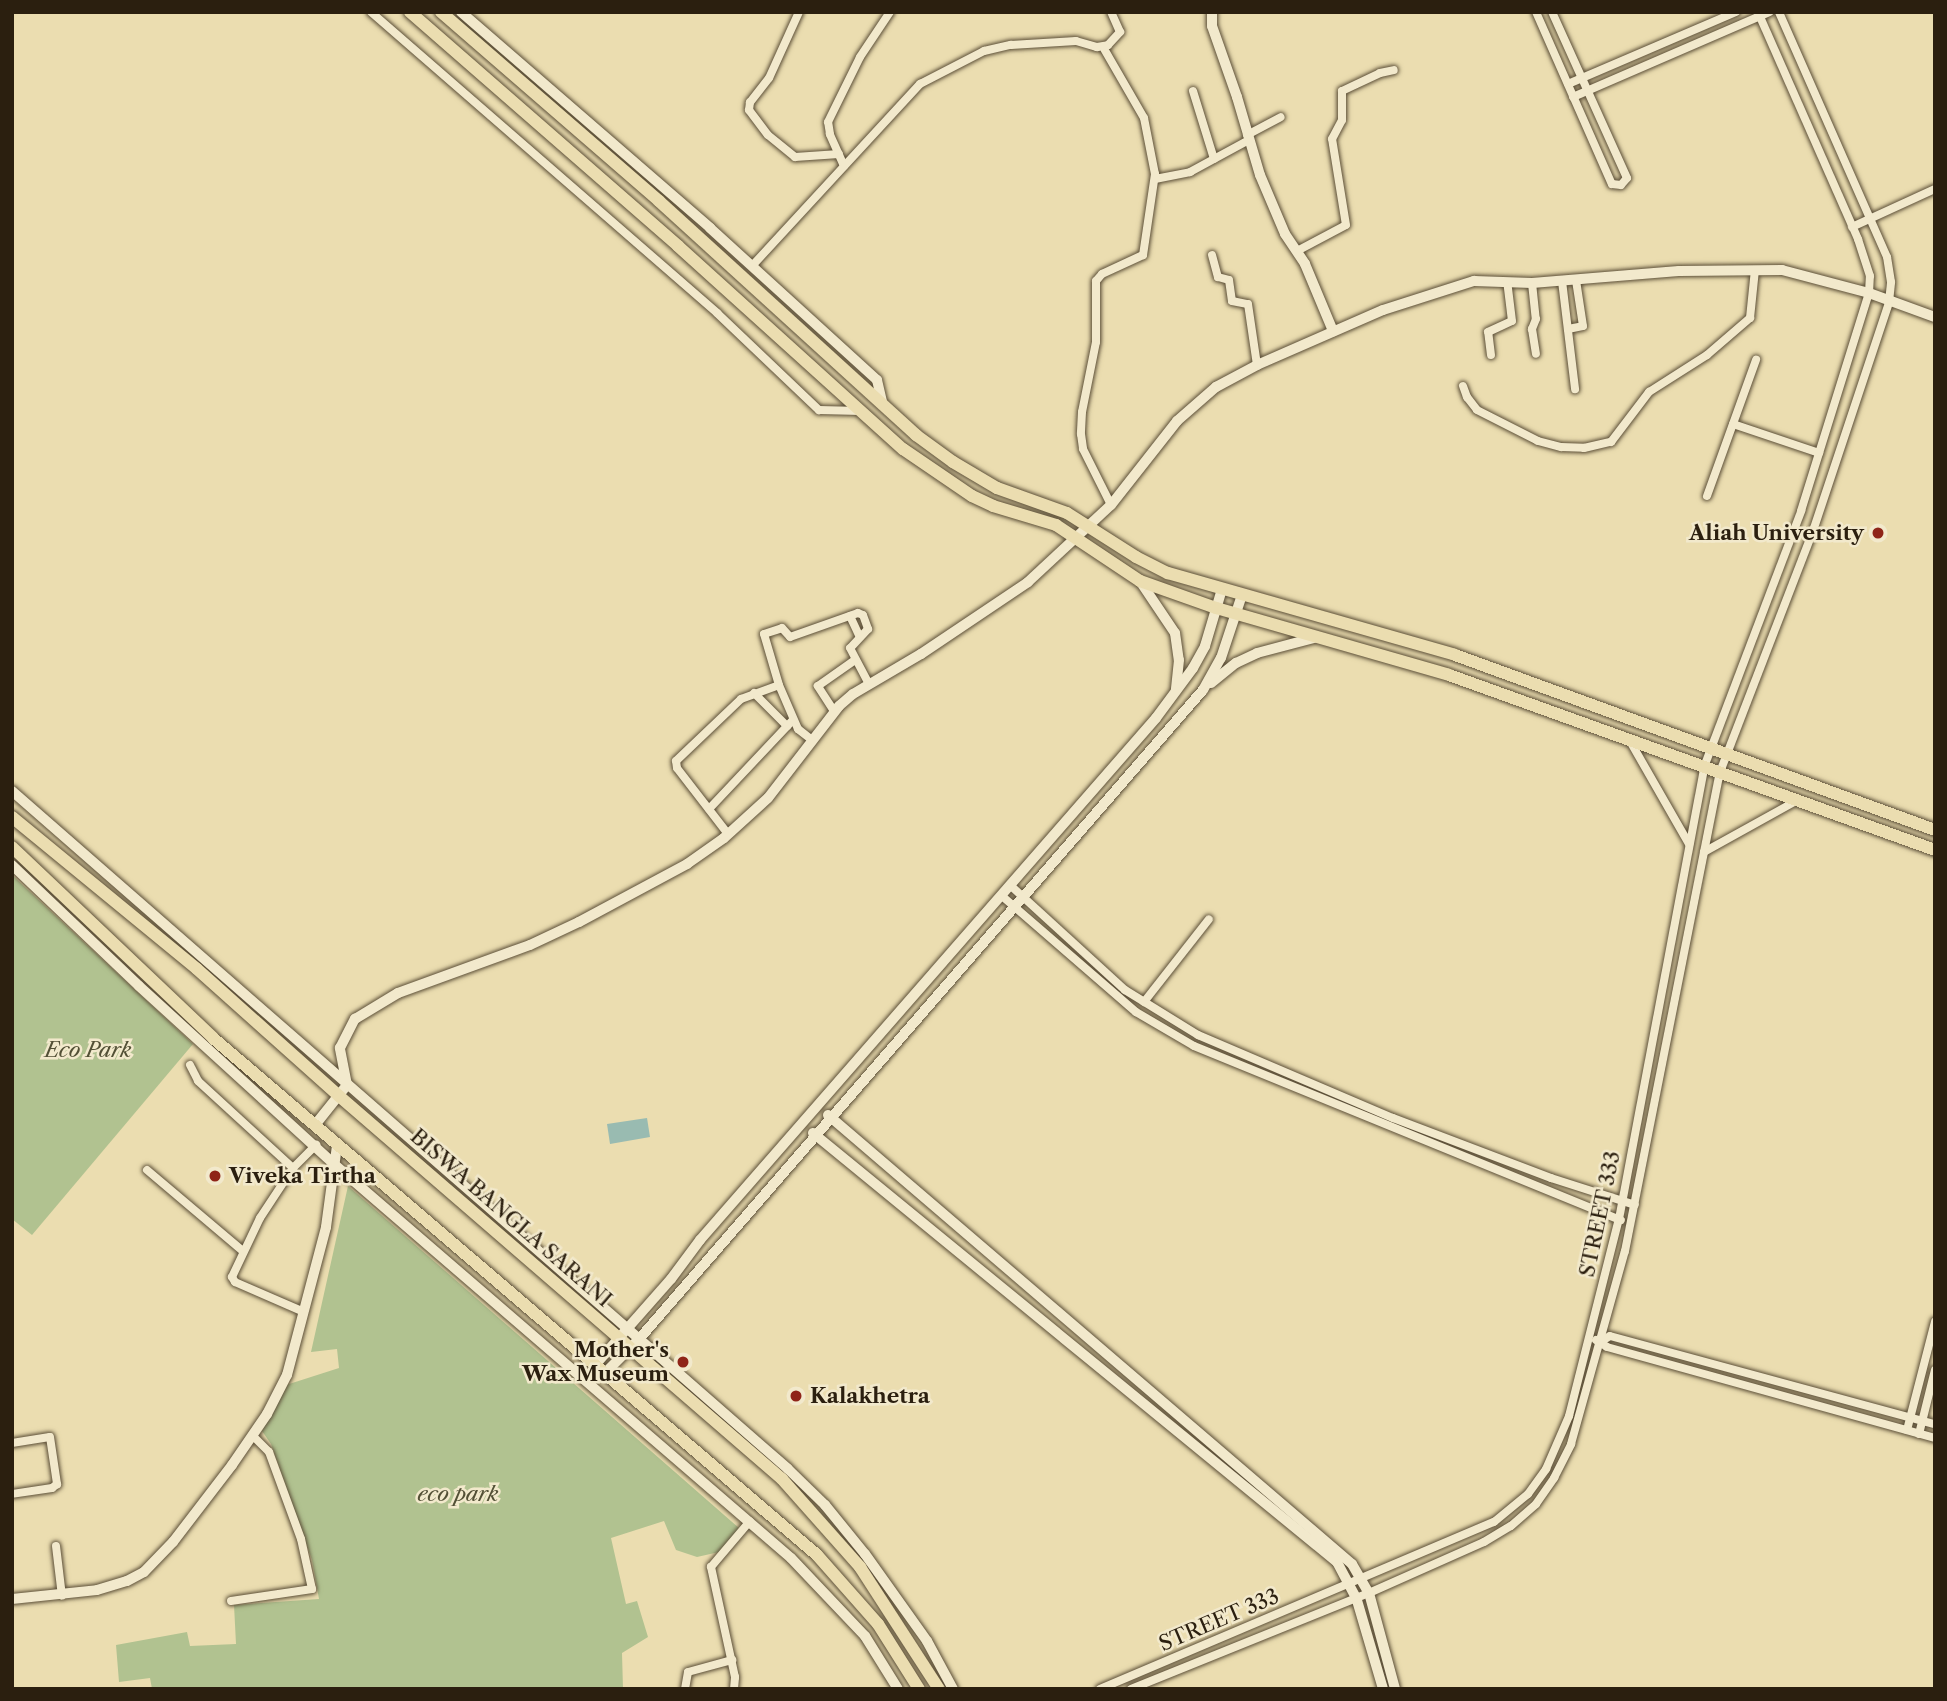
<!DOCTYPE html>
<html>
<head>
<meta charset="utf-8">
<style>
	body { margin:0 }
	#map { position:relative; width:1947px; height:1701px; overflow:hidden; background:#ebddb0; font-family:"Libre Caslon Text",serif }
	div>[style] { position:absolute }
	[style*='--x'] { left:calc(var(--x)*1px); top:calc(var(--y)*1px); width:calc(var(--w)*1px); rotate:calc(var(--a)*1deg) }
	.green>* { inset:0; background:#b1c290 }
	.water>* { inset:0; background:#99bbb1 }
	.roads { filter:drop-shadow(0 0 2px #5b4e37) drop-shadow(0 0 2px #5b4e37) }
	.street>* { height:8px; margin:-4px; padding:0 4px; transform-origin:4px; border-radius:4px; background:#f2e9cc }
	.secondary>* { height:10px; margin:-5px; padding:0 5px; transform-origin:5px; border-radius:5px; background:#f2e9cc }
	.primary>* { height:12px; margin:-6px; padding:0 6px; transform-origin:6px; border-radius:6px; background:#ebddb0 }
	.dots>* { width:19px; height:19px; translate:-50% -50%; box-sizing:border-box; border:4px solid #f2e9cc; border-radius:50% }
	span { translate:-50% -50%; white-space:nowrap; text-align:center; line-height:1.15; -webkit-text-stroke:5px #f2e9cc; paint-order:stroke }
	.poi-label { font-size:21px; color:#2b1f0f; font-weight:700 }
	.right { translate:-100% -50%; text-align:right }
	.left { translate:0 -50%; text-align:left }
	.park-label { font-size:21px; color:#535036; font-style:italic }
	.street-label { font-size:21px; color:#2b1f0f }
	.frame { position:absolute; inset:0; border:14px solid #2b1f0f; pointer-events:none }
</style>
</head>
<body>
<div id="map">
	<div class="green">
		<i style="clip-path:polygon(12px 875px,193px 1044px,32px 1235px,12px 1219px)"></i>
		<i style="clip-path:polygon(348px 1186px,739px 1528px,719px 1552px,697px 1557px,676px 1550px,664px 1521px,611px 1538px,626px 1604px,637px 1601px,648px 1637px,622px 1653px,623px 1689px,152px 1689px,150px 1678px,119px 1682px,116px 1645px,187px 1632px,190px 1646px,236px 1644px,234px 1605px,319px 1599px,312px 1560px,299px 1523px,271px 1444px,262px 1431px,286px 1385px,339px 1368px,337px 1349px,311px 1352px)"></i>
	</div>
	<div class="water">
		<i style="clip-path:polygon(647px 1118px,650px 1137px,610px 1144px,607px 1124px)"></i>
	</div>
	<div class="roads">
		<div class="street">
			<i style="--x:371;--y:12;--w:459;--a:41"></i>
			<i style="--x:717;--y:313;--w:141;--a:43.6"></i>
			<i style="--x:819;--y:410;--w:42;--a:1.4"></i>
			<i style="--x:799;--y:12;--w:72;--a:114.4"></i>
			<i style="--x:769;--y:78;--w:31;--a:128"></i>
			<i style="--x:750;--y:102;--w:8;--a:97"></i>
			<i style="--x:749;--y:110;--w:31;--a:53"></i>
			<i style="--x:768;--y:135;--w:35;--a:39"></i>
			<i style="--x:795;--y:157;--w:44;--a:-3.9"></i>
			<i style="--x:1536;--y:12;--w:188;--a:66.2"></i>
			<i style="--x:1612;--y:184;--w:9;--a:6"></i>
			<i style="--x:1621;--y:185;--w:9;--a:-49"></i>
			<i style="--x:1627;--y:178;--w:182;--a:-114.3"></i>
			<i style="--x:1103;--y:47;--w:82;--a:60"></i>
			<i style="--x:1144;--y:118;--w:57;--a:78.9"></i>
			<i style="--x:1155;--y:174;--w:82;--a:98.4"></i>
			<i style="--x:1143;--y:255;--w:45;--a:155.1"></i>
			<i style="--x:1102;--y:274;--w:9;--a:131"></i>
			<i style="--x:1096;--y:281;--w:61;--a:90"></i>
			<i style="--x:1096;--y:342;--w:71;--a:101.3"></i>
			<i style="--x:1082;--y:412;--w:22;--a:93"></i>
			<i style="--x:1081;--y:434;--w:15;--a:82"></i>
			<i style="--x:1083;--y:449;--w:63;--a:63.4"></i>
			<i style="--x:1568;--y:84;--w:183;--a:-23.2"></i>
			<i style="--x:1193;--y:91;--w:71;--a:72.8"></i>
			<i style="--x:1573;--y:97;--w:214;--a:-23.4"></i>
			<i style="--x:1247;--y:135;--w:38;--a:-28"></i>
			<i style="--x:844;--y:166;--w:35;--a:-114"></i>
			<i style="--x:830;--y:134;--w:12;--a:-99"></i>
			<i style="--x:828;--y:122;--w:72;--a:-63.8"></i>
			<i style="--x:860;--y:57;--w:54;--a:-56.3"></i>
			<i style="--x:1155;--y:179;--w:36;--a:-11"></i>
			<i style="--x:1190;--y:172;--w:67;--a:-28.5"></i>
			<i style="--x:1852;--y:227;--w:91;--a:-24.6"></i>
			<i style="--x:1297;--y:251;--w:55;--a:-28"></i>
			<i style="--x:1346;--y:225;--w:87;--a:-99.2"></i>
			<i style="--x:1332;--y:139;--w:21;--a:-62"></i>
			<i style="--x:1342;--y:120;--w:29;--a:-90"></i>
			<i style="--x:1342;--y:91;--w:42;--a:-25.3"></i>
			<i style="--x:1380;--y:73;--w:14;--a:-12"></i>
			<i style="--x:1212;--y:255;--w:23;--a:75"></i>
			<i style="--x:1218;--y:277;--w:11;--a:15"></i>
			<i style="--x:1229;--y:280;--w:21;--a:82"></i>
			<i style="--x:1232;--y:301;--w:16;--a:11"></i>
			<i style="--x:1248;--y:304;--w:62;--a:81.6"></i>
			<i style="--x:752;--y:266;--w:248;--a:-47.3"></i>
			<i style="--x:920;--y:84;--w:72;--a:-27.3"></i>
			<i style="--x:984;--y:51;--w:28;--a:-13"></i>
			<i style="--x:1011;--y:45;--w:65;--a:-3.5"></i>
			<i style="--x:1076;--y:41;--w:22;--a:16"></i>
			<i style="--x:1097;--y:47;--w:11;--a:-10"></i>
			<i style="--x:1108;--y:45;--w:18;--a:-47"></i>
			<i style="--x:1120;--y:32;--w:22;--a:-114"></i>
			<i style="--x:1562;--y:281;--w:109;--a:83.1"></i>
			<i style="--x:1532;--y:283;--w:36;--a:84"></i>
			<i style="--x:1536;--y:319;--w:11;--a:112"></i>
			<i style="--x:1532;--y:329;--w:25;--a:81"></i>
			<i style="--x:1568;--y:329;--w:15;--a:-11"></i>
			<i style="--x:1583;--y:326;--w:47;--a:-98.7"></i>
			<i style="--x:1491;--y:355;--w:23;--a:-97"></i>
			<i style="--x:1488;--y:332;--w:26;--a:-25"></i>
			<i style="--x:1512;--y:321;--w:39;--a:-97"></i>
			<i style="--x:1463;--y:386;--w:12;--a:70"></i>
			<i style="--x:1467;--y:397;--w:16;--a:52"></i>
			<i style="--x:1477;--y:410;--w:68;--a:26.9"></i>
			<i style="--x:1538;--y:441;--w:24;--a:15"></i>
			<i style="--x:1561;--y:447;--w:23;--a:2"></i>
			<i style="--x:1584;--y:448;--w:28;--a:-13"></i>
			<i style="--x:1611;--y:442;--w:63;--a:-52.8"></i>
			<i style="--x:1649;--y:392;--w:69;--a:-32.5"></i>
			<i style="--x:1707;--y:355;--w:57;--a:-40.7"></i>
			<i style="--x:1750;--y:318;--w:48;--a:-84.1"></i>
			<i style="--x:1733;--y:424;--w:91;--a:18.6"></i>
			<i style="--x:1707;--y:496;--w:145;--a:-70.2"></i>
			<i style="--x:850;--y:616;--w:23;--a:65"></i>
			<i style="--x:779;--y:685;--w:53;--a:-106.4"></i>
			<i style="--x:764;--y:634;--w:19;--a:-18"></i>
			<i style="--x:782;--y:628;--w:12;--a:48"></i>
			<i style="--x:790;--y:637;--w:72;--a:-19.4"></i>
			<i style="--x:858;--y:613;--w:5;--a:22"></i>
			<i style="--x:863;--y:615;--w:15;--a:70"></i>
			<i style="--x:868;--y:629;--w:26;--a:133"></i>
			<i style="--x:850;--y:648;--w:41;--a:62.2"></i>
			<i style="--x:754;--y:693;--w:47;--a:45"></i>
			<i style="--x:834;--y:711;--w:30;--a:-123"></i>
			<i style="--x:818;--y:686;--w:45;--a:-35.1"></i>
			<i style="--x:1630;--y:741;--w:119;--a:60.2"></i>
			<i style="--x:709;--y:809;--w:122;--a:-46.7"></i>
			<i style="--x:728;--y:834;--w:83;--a:-127.7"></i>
			<i style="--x:677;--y:768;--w:7;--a:-98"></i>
			<i style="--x:676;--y:761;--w:90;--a:-43.6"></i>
			<i style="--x:741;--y:699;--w:40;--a:-20.2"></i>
			<i style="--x:779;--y:685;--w:48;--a:66.6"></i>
			<i style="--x:798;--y:729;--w:18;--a:38"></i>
			<i style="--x:1704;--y:852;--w:107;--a:-29"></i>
			<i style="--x:1011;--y:886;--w:154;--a:42.4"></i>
			<i style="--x:1125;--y:990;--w:86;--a:31.7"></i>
			<i style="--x:1198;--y:1035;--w:212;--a:23.1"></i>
			<i style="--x:1393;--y:1118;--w:169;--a:20.8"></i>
			<i style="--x:1551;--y:1178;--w:88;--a:17.8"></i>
			<i style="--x:1002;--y:896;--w:177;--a:40.9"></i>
			<i style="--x:1136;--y:1012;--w:67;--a:30.4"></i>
			<i style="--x:1194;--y:1046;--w:461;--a:22.2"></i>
			<i style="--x:1144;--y:1002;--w:105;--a:-51.9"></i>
			<i style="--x:190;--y:1065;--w:18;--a:63"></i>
			<i style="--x:198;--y:1081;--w:129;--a:42.5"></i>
			<i style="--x:147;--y:1170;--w:126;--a:40.2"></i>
			<i style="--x:304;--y:1312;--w:75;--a:-156.5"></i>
			<i style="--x:235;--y:1282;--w:6;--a:-121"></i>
			<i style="--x:232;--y:1277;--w:65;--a:-64.6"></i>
			<i style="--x:260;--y:1218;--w:60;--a:-56.6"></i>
			<i style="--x:293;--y:1168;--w:33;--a:-45"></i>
			<i style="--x:1596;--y:1340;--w:13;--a:32"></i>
			<i style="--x:1607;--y:1347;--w:340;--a:15.5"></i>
			<i style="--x:1602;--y:1341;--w:9;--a:-32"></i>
			<i style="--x:1610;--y:1336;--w:337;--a:15.2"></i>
			<i style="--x:1907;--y:1430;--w:112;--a:-75.5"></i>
			<i style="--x:1919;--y:1434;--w:66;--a:-76"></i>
			<i style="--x:12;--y:1443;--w:38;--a:-9"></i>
			<i style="--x:50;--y:1437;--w:48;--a:81.5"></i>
			<i style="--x:57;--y:1484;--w:6;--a:141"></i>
			<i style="--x:52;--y:1488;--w:40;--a:171.5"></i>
			<i style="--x:56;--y:1546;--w:50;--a:83.2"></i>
			<i style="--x:231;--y:1601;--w:82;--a:-8.4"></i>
			<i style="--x:312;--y:1589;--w:51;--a:-102.4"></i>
			<i style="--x:301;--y:1539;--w:93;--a:-110.2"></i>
			<i style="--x:269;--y:1452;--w:24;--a:-135"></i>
			<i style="--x:685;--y:1689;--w:17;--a:-80"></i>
			<i style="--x:688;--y:1672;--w:46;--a:-15.3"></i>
			<i style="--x:734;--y:1689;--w:12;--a:-85"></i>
			<i style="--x:735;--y:1677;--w:113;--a:-102.3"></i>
			<i style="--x:711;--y:1567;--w:60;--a:-49.7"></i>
			<i style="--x:1100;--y:1689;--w:428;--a:-23"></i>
			<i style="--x:1494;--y:1522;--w:44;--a:-39.5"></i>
			<i style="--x:1528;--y:1494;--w:31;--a:-54"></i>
			<i style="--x:1546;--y:1469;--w:58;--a:-66.5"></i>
			<i style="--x:1569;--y:1416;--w:203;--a:-75.8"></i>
			<i style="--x:1619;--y:1219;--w:460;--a:-79.3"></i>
			<i style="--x:1704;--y:767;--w:274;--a:-69.2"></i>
			<i style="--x:1801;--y:511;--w:228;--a:-72.7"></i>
			<i style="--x:1869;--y:293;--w:17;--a:-87"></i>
			<i style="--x:1870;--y:276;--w:39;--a:-108"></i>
			<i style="--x:1858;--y:239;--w:248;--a:-113.8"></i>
			<i style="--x:1131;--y:1689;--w:257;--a:-22"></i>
			<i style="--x:1369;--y:1593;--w:126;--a:-23.9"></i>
			<i style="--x:1484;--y:1542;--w:31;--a:-31"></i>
			<i style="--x:1511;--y:1526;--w:33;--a:-41"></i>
			<i style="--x:1536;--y:1504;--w:32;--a:-55"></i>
			<i style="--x:1554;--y:1478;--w:38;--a:-63"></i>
			<i style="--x:1571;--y:1444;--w:200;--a:-74.4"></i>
			<i style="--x:1625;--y:1251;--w:488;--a:-78.8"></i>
			<i style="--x:1720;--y:772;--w:261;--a:-68.9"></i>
			<i style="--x:1814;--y:528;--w:238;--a:-71.6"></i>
			<i style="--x:1889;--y:302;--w:20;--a:-84"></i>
			<i style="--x:1891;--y:282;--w:25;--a:-99"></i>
			<i style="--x:1887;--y:257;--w:268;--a:-113.8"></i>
		</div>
		<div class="secondary">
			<i style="--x:461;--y:12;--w:330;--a:40.9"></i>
			<i style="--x:710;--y:228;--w:226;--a:42.3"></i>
			<i style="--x:877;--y:380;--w:23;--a:77"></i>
			<i style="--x:1212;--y:12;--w:14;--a:90"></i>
			<i style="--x:1212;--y:26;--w:75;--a:70.6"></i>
			<i style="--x:1237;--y:97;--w:81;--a:73.6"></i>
			<i style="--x:1260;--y:175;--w:64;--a:67"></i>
			<i style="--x:1285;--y:234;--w:36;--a:56"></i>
			<i style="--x:1305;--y:264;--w:73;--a:67.3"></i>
			<i style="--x:1140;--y:581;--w:63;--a:56.1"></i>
			<i style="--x:1175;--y:633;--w:27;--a:82"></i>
			<i style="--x:1179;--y:660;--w:30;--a:96"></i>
			<i style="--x:1211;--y:683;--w:32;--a:-39"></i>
			<i style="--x:1236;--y:663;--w:23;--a:-25"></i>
			<i style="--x:1257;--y:653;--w:62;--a:-14.9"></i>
			<i style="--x:12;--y:791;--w:1030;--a:41.14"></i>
			<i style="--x:788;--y:1469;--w:52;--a:44.2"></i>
			<i style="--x:825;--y:1505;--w:63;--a:50.8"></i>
			<i style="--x:865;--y:1554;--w:107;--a:54.5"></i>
			<i style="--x:927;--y:1641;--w:55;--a:61.6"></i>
			<i style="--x:12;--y:865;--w:175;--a:43.6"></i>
			<i style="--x:139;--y:986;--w:264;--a:42.4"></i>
			<i style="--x:334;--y:1164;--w:603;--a:40.77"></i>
			<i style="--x:791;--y:1558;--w:108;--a:46.5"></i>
			<i style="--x:865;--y:1636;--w:62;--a:58.1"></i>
			<i style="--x:828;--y:1115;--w:690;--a:40.59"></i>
			<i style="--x:1352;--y:1564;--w:34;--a:60"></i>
			<i style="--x:1369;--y:1593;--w:99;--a:74.8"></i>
			<i style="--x:315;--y:1125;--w:51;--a:-51.3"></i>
			<i style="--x:347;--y:1085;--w:38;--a:-101"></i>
			<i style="--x:340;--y:1048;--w:33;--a:-63"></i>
			<i style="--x:355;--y:1019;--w:50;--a:-31.2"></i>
			<i style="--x:398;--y:993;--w:140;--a:-20"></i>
			<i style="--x:530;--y:945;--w:54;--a:-25.1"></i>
			<i style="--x:579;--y:922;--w:123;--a:-28.2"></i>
			<i style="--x:687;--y:864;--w:45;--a:-35.1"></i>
			<i style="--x:724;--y:838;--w:59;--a:-42.3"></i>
			<i style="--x:768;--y:798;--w:116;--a:-52.3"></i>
			<i style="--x:839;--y:706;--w:18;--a:-41"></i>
			<i style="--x:853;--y:694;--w:79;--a:-30.5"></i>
			<i style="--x:921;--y:654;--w:129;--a:-33.9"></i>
			<i style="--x:1028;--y:582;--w:113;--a:-42.9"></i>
			<i style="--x:1111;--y:505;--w:107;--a:-51.8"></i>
			<i style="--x:1177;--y:421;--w:52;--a:-41.1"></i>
			<i style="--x:1216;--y:387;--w:47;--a:-28.2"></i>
			<i style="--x:1257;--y:365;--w:137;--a:-23.6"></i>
			<i style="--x:1383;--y:310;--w:96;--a:-17.7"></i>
			<i style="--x:1474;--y:281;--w:58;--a:2"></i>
			<i style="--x:1532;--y:283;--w:147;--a:-4.7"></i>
			<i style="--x:1679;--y:271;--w:103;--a:-0.6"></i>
			<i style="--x:1782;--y:270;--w:90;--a:14.8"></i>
			<i style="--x:1869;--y:293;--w:70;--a:20"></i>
			<i style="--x:813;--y:1133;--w:677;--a:39.31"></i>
			<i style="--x:1337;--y:1562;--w:40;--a:62"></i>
			<i style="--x:1356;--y:1597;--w:96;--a:73.6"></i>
			<i style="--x:596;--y:1364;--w:113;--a:-48.6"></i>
			<i style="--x:671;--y:1279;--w:49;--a:-53.4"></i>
			<i style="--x:700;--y:1240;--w:693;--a:-48.86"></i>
			<i style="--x:1156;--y:718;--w:62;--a:-53.5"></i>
			<i style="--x:1193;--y:668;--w:25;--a:-61"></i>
			<i style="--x:1205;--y:646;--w:59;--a:-73.4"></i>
			<i style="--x:606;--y:1372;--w:48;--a:-45"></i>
			<i style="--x:640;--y:1338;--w:858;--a:-49.02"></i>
			<i style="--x:1203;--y:690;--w:37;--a:-61"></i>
			<i style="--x:1221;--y:658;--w:66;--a:-71.6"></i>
			<i style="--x:12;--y:1599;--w:85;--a:-6"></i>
			<i style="--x:97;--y:1590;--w:31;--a:-17"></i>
			<i style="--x:127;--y:1581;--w:19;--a:-28"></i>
			<i style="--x:144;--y:1572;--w:42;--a:-46"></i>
			<i style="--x:173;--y:1542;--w:97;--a:-52.5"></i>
			<i style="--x:232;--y:1465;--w:62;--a:-55.5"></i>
			<i style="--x:267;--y:1414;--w:44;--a:-62.9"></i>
			<i style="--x:287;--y:1375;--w:153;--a:-75.2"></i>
			<i style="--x:326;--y:1227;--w:82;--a:-82.3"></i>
		</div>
		<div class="primary">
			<i style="--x:410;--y:12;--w:356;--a:41.1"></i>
			<i style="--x:678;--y:246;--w:303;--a:42.1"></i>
			<i style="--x:903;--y:449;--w:83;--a:34.3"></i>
			<i style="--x:972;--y:496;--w:23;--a:25"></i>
			<i style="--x:993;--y:506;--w:66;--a:16.8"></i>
			<i style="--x:1056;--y:525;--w:101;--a:33.7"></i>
			<i style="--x:1140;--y:581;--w:81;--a:19.6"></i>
			<i style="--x:1216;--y:608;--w:242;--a:16"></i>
			<i style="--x:1449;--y:675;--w:517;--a:19.8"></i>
			<i style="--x:441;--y:12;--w:289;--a:40.9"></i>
			<i style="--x:659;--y:201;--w:348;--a:42.3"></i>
			<i style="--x:916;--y:435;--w:46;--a:36.1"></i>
			<i style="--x:953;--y:462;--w:51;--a:30.6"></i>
			<i style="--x:997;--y:488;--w:74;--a:19.7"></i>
			<i style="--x:1067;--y:513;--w:82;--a:32.5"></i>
			<i style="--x:1136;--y:557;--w:36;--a:27"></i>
			<i style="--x:1168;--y:573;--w:298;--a:15.9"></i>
			<i style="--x:1455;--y:655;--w:511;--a:20.03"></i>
			<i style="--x:12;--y:817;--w:239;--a:39.4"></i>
			<i style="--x:197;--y:969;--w:191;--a:41.8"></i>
			<i style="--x:339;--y:1096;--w:586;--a:40.85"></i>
			<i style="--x:782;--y:1479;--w:118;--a:48.4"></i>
			<i style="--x:860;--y:1567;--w:145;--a:57.1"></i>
			<i style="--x:12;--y:847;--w:277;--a:43.5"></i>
			<i style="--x:213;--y:1038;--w:795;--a:40.56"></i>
			<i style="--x:817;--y:1555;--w:92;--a:48.5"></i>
			<i style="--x:878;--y:1624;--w:77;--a:57.8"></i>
		</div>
	</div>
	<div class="dots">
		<i style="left:1878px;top:533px;background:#8f2418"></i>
		<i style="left:215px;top:1176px;background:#8f2418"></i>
		<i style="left:683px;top:1362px;background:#8f2418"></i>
		<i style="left:796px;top:1396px;background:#8f2418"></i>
	</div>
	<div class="poi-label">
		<span class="right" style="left:1864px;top:533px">Aliah University</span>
		<span class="left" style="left:229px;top:1176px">Viveka Tirtha</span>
		<span class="right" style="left:669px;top:1362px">Mother's<br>Wax Museum</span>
		<span class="left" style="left:810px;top:1396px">Kalakhetra</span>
	</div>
	<div class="park-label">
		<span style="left:88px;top:1050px">Eco Park</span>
		<span style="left:458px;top:1494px">eco park</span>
	</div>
	<div class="street-label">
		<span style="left:1600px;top:1214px;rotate:-78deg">STREET 333</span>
		<span style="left:511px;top:1218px;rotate:41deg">BISWA BANGLA SARANI</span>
		<span style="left:1219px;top:1620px;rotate:-23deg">STREET 333</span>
	</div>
	<div class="frame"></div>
</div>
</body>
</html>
